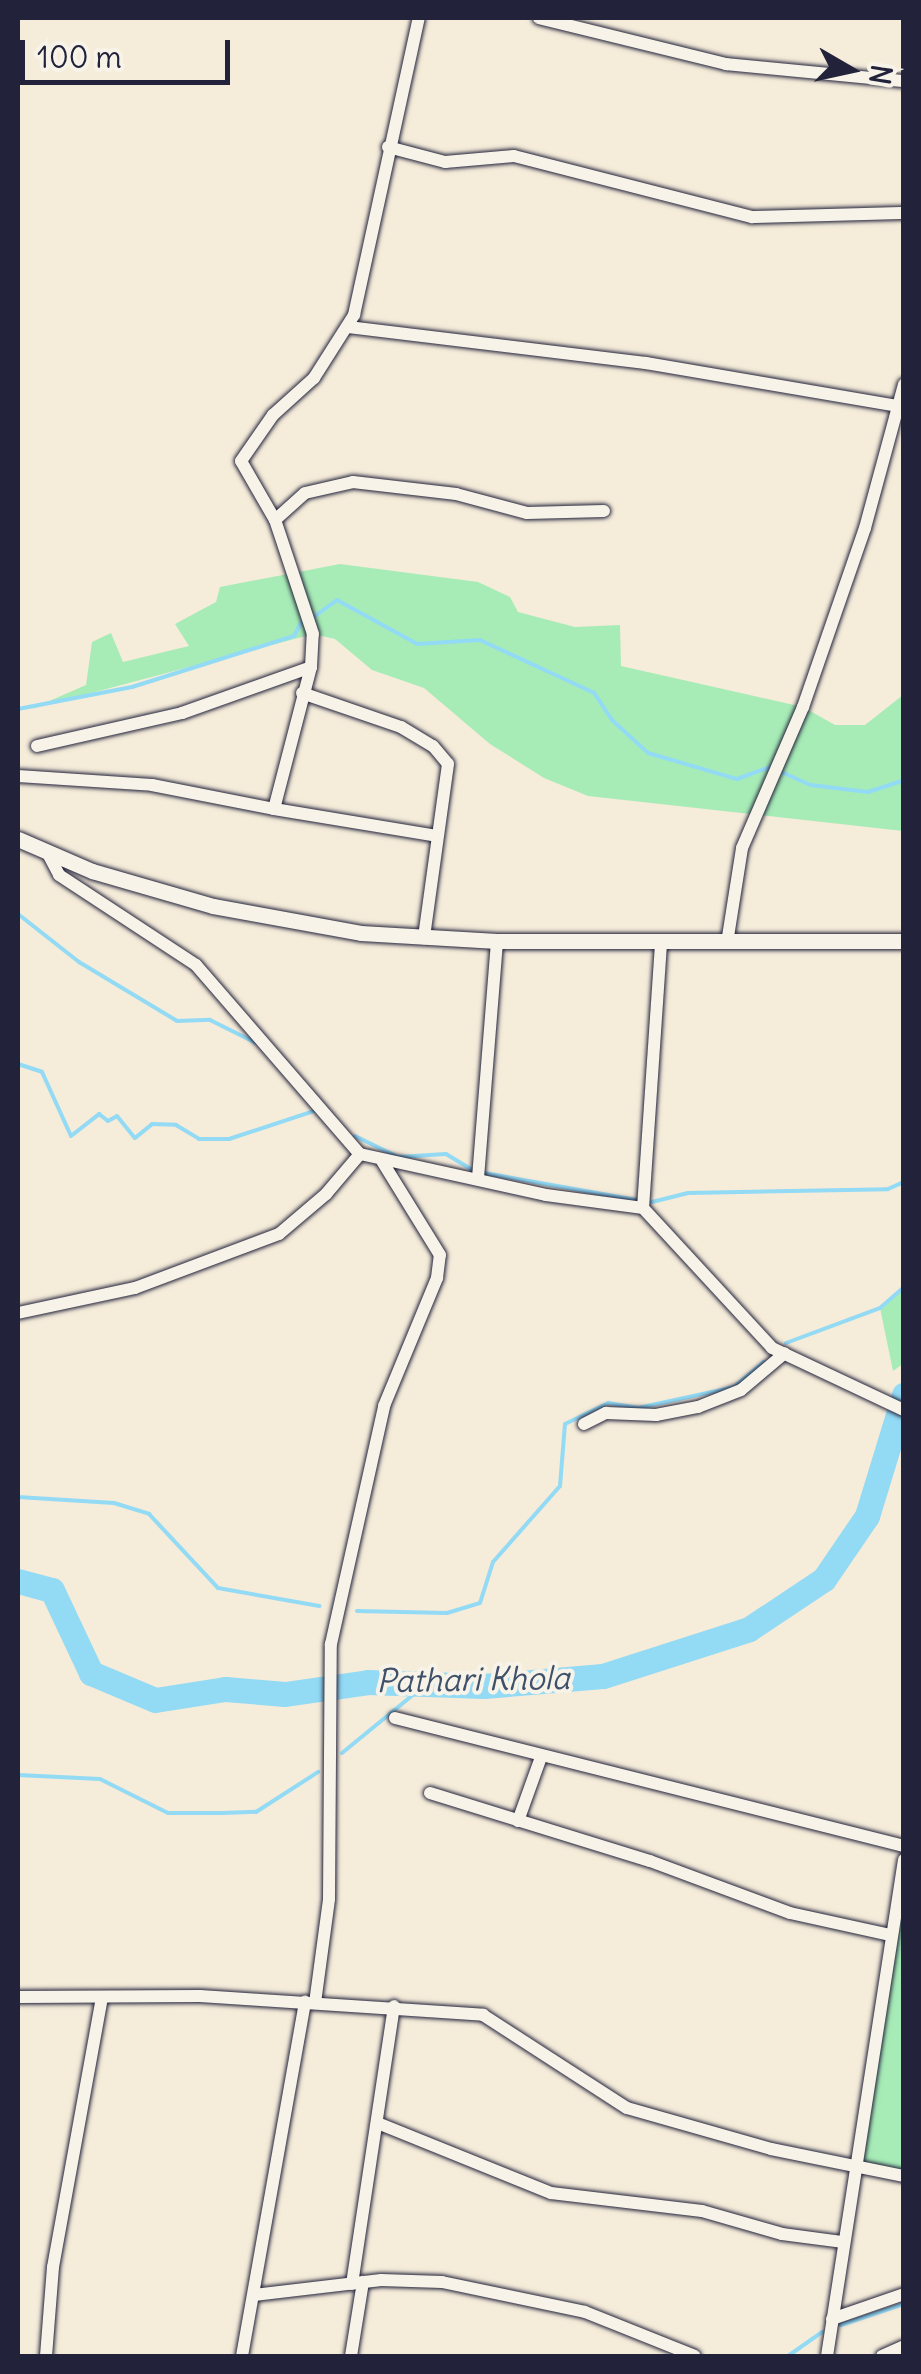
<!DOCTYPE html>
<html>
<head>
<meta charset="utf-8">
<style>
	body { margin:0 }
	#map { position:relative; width:921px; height:2374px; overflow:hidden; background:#f5ecda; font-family:Delius,sans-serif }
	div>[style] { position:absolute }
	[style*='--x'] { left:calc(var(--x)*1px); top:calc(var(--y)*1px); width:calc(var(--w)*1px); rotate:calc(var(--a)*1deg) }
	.green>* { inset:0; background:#a7ecb7 }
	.stream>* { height:4px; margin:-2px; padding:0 2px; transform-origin:2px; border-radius:2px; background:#93daf5 }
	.river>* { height:25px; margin:-12.5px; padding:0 12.5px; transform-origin:12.5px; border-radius:12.5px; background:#93daf5 }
	.roads { filter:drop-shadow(0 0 2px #22223b) drop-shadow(0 0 2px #22223b) }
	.minor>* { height:12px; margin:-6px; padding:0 6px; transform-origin:6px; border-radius:6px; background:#f7f3e8 }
	.tertiary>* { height:15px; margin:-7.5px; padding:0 7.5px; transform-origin:7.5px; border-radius:7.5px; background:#f7f3e8 }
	span { translate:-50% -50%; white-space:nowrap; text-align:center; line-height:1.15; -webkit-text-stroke:8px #f7f3e8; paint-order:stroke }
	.water-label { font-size:32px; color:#3e506a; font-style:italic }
	.frame { position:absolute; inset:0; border:20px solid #22223b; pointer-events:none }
	.north { position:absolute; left:801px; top:20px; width:100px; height:100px; -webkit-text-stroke:8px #f7f3e8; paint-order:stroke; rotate:99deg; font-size:28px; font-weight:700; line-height:40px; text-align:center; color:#22223b }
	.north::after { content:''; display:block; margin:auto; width:35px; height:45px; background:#22223b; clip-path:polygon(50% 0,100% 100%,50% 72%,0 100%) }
	.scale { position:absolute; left:20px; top:40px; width:210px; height:45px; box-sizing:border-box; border:5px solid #22223b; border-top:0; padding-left:12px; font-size:30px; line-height:35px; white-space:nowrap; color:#22223b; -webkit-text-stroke:8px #f7f3e8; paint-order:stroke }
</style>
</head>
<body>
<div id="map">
	<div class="green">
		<i style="clip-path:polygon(340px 564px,478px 582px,510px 597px,518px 612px,575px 627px,620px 625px,621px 666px,803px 707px,835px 725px,865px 725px,903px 695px,903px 831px,588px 796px,544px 778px,490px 744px,424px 688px,372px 670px,335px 639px,313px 634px,31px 709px,86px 685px,92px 642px,111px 633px,123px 662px,189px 646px,175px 624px,216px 602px,220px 587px)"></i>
		<i style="clip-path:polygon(903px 1287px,903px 1364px,893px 1371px,880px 1308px)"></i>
		<i style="clip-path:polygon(903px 1860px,903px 2176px,855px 2168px)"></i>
	</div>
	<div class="stream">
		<i style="--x:315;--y:616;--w:27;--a:-36"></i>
		<i style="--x:337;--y:600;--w:91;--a:28.8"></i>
		<i style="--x:417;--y:644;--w:63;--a:-3.6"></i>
		<i style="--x:480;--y:640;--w:126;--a:24.9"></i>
		<i style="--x:594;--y:693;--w:32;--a:56"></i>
		<i style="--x:612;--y:720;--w:49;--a:42.5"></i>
		<i style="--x:648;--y:753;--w:93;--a:16.3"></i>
		<i style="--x:737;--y:779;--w:35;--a:-20"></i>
		<i style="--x:18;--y:709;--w:116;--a:-10.9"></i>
		<i style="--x:132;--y:687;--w:170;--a:-17.5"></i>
		<i style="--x:294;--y:636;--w:15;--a:-62"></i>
		<i style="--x:779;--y:771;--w:35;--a:24"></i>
		<i style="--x:811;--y:785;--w:57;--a:7"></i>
		<i style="--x:868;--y:792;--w:38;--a:-18"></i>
		<i style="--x:18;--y:914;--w:78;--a:38.2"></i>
		<i style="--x:79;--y:962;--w:114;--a:31"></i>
		<i style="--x:177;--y:1021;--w:33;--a:-2"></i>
		<i style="--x:210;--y:1020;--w:51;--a:26.6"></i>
		<i style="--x:18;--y:1064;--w:25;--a:18"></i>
		<i style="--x:42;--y:1072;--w:70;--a:65.6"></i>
		<i style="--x:71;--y:1136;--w:36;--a:-38"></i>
		<i style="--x:99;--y:1114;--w:11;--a:38"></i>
		<i style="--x:108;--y:1121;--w:10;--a:-29"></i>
		<i style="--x:117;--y:1116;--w:28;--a:51"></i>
		<i style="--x:135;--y:1138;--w:22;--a:-39"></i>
		<i style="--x:152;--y:1124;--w:24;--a:2"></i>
		<i style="--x:176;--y:1125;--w:27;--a:31"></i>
		<i style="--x:199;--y:1139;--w:30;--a:0"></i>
		<i style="--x:229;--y:1139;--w:93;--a:-18.2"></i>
		<i style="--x:355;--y:1136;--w:48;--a:26"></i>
		<i style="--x:398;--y:1157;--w:48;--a:-3.6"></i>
		<i style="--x:446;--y:1154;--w:29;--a:31"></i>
		<i style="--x:484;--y:1173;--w:155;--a:10"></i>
		<i style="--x:652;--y:1202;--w:37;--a:-14"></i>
		<i style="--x:688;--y:1193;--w:200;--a:-1.1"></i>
		<i style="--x:888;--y:1189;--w:17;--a:-24"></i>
		<i style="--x:786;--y:1343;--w:100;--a:-20.4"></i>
		<i style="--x:880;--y:1308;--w:32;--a:-41"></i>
		<i style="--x:18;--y:1497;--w:96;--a:3.6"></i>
		<i style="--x:114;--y:1503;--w:37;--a:17"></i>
		<i style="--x:149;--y:1514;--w:101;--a:47"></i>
		<i style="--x:218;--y:1588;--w:103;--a:10.1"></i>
		<i style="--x:357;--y:1611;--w:90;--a:1.3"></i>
		<i style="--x:447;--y:1613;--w:34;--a:-17"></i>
		<i style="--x:480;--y:1603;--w:43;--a:-72.4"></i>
		<i style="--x:493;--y:1562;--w:101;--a:-48.6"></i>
		<i style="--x:560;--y:1486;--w:62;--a:-85.4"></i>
		<i style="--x:565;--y:1424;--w:48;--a:-26"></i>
		<i style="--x:608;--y:1403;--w:30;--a:9"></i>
		<i style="--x:638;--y:1408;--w:98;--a:-12.3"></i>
		<i style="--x:734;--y:1387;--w:39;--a:-40"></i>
		<i style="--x:342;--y:1753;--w:114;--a:-39.3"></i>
		<i style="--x:18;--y:1775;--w:82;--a:2.8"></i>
		<i style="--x:100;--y:1779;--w:76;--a:26.6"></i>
		<i style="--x:168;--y:1813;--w:54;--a:0"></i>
		<i style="--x:222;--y:1813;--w:34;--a:-2"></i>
		<i style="--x:256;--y:1812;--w:74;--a:-32.8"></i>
		<i style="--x:841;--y:2325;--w:66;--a:-18.4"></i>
		<i style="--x:788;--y:2356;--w:42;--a:-35.2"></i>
	</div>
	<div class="river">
		<i style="--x:18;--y:1581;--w:35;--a:15"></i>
		<i style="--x:52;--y:1590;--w:92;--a:64.8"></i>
		<i style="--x:91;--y:1673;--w:69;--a:22.9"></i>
		<i style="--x:155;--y:1700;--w:71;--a:-8.9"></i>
		<i style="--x:225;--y:1689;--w:60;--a:4.8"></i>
		<i style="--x:285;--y:1694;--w:84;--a:-8.2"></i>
		<i style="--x:368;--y:1682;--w:116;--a:2"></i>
		<i style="--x:484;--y:1686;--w:119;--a:-4.8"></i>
		<i style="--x:603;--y:1676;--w:153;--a:-17.8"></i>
		<i style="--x:749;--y:1629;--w:90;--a:-33.7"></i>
		<i style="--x:824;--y:1579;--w:76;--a:-55.7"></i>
		<i style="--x:867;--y:1516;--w:127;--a:-73"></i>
	</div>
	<div class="roads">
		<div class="minor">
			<i style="--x:539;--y:18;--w:193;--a:13.8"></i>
			<i style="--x:726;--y:64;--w:179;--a:5.5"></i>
			<i style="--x:388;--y:147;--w:59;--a:14.7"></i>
			<i style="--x:445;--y:162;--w:69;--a:-5"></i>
			<i style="--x:514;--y:156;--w:246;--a:14.4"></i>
			<i style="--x:752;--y:217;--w:152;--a:-1.5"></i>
			<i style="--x:348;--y:327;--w:300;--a:6.9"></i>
			<i style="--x:646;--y:363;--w:262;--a:9.7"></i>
			<i style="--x:275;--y:520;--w:40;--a:-42"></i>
			<i style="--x:305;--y:493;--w:49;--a:-12.9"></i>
			<i style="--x:353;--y:482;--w:104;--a:6.6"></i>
			<i style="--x:456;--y:494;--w:73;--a:15"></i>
			<i style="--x:527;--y:513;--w:77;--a:-1.5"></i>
			<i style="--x:302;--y:693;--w:105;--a:19"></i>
			<i style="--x:401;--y:727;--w:37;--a:31"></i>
			<i style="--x:433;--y:746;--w:23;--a:50"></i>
			<i style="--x:448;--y:764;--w:176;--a:97.9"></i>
			<i style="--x:37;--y:746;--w:149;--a:-12.8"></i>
			<i style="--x:182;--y:713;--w:137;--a:-19.6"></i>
			<i style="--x:18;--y:776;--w:134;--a:3.8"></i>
			<i style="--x:152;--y:785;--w:124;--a:11.1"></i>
			<i style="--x:274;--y:809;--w:147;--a:-75.4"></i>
			<i style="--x:311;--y:667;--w:33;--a:-87"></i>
			<i style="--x:313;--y:634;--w:120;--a:-108.4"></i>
			<i style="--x:275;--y:520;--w:68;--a:-120"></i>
			<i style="--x:241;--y:461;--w:56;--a:-55.2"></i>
			<i style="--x:273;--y:415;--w:55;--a:-42.1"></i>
			<i style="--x:314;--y:378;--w:75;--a:-57.6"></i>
			<i style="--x:354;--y:315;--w:304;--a:-77.7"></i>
			<i style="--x:274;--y:809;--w:165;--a:9.4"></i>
			<i style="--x:47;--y:852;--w:26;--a:62"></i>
			<i style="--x:59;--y:875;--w:164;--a:33.3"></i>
			<i style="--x:196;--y:965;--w:250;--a:49.1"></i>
			<i style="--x:360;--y:1154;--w:190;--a:12.4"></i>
			<i style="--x:546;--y:1195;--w:98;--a:7.6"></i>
			<i style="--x:643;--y:1208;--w:190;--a:47.3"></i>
			<i style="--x:772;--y:1348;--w:146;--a:25.2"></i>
			<i style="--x:727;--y:943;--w:96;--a:-81"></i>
			<i style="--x:742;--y:848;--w:154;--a:-66.6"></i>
			<i style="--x:803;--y:707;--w:189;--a:-70.9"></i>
			<i style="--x:865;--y:528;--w:149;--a:-74.8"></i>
			<i style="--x:478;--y:1178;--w:238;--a:-85.4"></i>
			<i style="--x:643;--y:1208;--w:266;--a:-86.1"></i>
			<i style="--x:18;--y:1313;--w:120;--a:-12.1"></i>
			<i style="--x:135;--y:1288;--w:154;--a:-20.6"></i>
			<i style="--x:279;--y:1234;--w:62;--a:-40.4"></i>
			<i style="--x:326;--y:1194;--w:52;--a:-49.6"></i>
			<i style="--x:584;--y:1424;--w:25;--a:-27"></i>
			<i style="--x:606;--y:1413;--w:50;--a:2.3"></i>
			<i style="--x:656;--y:1415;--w:43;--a:-10.8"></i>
			<i style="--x:698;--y:1407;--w:46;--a:-21.6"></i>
			<i style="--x:741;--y:1390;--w:57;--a:-40.1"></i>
			<i style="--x:395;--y:1718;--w:525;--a:14.12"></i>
			<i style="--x:430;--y:1793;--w:230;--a:17.2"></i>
			<i style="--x:650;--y:1861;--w:149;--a:20.4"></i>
			<i style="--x:790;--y:1913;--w:102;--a:12.4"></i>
			<i style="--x:518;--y:1821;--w:68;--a:-70.2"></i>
			<i style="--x:18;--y:1997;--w:182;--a:-0.3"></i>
			<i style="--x:200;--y:1996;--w:284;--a:3.8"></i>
			<i style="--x:483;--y:2015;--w:171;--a:32.9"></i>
			<i style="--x:627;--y:2108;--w:150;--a:15.9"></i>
			<i style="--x:771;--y:2149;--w:136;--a:11.5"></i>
			<i style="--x:315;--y:2003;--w:105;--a:-82.3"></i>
			<i style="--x:329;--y:1899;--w:255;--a:-89.6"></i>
			<i style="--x:331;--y:1644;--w:244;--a:-77.4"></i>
			<i style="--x:384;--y:1406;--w:139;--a:-67.5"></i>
			<i style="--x:437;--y:1278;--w:23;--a:-83"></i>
			<i style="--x:440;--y:1255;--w:110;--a:-121.7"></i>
			<i style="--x:380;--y:2124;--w:184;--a:22"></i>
			<i style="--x:551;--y:2193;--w:152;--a:6.8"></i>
			<i style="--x:702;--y:2211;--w:83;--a:16"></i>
			<i style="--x:782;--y:2234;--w:62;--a:7.5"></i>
			<i style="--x:352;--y:2284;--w:281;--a:-81.4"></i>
			<i style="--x:254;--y:2295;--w:128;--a:-6.7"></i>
			<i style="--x:381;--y:2280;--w:61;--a:1.9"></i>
			<i style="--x:442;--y:2282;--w:146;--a:11.8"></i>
			<i style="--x:585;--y:2312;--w:118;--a:21.8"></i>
			<i style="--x:832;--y:2319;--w:76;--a:-19.1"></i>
			<i style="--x:46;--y:2356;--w:89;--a:-85.5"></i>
			<i style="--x:53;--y:2267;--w:273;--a:-79.7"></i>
			<i style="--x:242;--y:2356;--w:360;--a:-79.9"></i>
			<i style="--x:351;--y:2356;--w:75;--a:-80.8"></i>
			<i style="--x:827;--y:2356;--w:502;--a:-81.18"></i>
			<i style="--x:882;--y:2356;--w:24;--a:-24"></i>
		</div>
		<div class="tertiary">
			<i style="--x:18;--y:839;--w:81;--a:23.4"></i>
			<i style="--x:92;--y:871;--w:126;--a:16.1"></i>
			<i style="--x:213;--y:906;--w:150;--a:10.3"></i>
			<i style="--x:361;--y:933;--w:136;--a:3.4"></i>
			<i style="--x:497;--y:941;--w:407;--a:0"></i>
		</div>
	</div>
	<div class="water-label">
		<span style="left:473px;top:1680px;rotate:-1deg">Pathari Khola</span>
	</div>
	<div class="frame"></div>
	<div class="north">N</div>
	<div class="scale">100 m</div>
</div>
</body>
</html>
